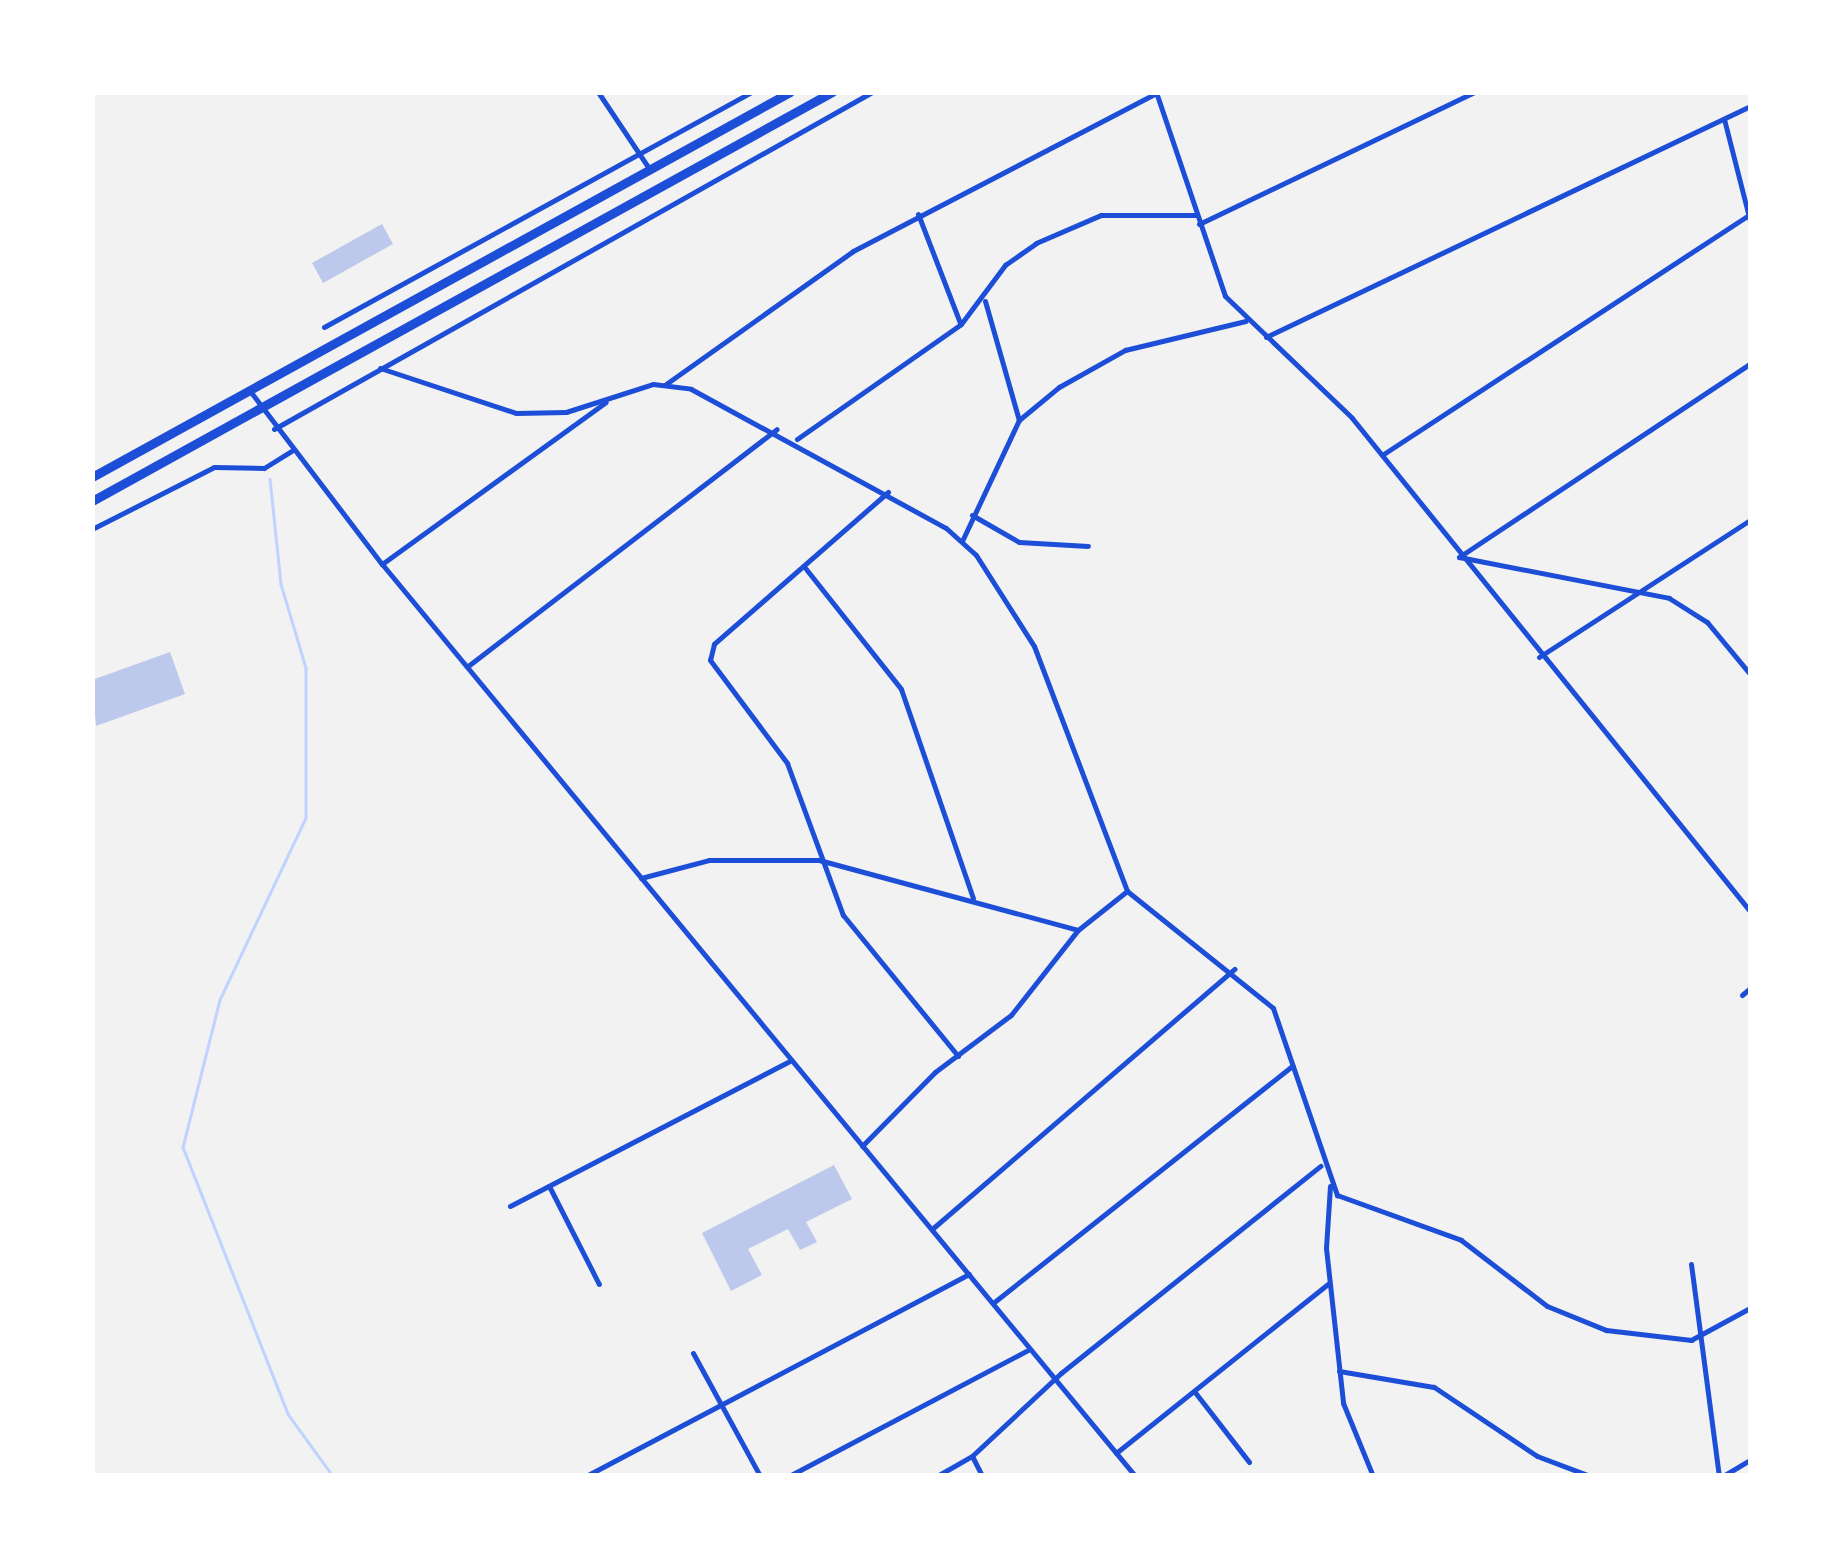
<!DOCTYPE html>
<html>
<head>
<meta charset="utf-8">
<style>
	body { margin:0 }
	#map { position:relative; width:1843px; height:1568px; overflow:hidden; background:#f2f2f2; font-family:"Nunito Sans",sans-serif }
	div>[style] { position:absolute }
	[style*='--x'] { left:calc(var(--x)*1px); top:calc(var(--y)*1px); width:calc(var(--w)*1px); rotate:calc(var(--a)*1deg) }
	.stream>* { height:2.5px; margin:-1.25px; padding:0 1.25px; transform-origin:1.25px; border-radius:1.25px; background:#bfd3fe }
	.building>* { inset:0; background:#bdc9ec }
	.minor>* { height:5px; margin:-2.5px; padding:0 2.5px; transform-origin:2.5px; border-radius:2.5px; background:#1d4ed8 }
	.trunk>* { height:9px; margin:-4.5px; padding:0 4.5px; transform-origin:4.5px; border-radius:4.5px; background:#1d4ed8 }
	span { translate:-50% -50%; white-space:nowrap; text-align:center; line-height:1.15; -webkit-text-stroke:9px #fff; paint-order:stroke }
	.frame { position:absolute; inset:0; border:95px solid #fff; pointer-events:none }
</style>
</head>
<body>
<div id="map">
	<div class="stream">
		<i style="--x:270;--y:479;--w:106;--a:84"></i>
		<i style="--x:281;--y:584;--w:88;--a:73.4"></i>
		<i style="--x:306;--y:668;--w:150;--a:90"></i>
		<i style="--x:306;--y:818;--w:201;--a:115.3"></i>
		<i style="--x:220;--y:1000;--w:152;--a:104.1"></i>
		<i style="--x:183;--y:1147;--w:287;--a:68.5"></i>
		<i style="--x:288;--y:1414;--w:77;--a:54"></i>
	</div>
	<div class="building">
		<i style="clip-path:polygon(382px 224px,393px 244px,323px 283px,312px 263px)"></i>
		<i style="clip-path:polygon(170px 652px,185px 694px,96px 726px,92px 680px)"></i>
		<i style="clip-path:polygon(834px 1165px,852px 1199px,806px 1222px,817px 1242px,800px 1250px,788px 1229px,748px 1249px,762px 1275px,731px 1291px,702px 1233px)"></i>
	</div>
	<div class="minor">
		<i style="--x:598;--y:92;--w:94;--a:56.3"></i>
		<i style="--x:1156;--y:92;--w:215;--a:71.3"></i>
		<i style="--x:1225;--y:296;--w:176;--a:43.8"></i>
		<i style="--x:1352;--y:418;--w:634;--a:51.09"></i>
		<i style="--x:1724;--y:119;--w:105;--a:75.7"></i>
		<i style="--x:918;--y:214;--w:117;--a:68.9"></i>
		<i style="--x:1199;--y:224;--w:306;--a:-25.6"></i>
		<i style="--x:985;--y:301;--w:124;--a:74.1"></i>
		<i style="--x:324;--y:327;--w:487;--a:-28.8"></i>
		<i style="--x:1266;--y:337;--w:536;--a:-25.51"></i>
		<i style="--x:380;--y:368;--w:143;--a:18.3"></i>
		<i style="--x:516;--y:413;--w:50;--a:-1.1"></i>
		<i style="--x:566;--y:412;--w:91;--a:-17.8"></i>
		<i style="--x:653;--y:384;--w:38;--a:7"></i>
		<i style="--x:691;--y:389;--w:290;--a:28.6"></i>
		<i style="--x:946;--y:528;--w:40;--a:42"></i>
		<i style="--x:976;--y:555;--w:108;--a:57.5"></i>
		<i style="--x:1034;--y:646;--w:262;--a:69.2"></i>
		<i style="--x:1127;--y:891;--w:187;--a:38.7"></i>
		<i style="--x:1273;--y:1008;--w:198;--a:71.1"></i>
		<i style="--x:1337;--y:1195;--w:132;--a:19.9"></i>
		<i style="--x:1461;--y:1240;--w:108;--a:37.5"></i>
		<i style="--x:1547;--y:1306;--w:64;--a:22.1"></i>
		<i style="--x:1606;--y:1330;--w:86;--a:6.7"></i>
		<i style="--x:1691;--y:1340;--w:67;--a:-28.5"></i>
		<i style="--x:666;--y:384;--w:229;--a:-35.4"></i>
		<i style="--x:853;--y:251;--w:342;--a:-27.5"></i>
		<i style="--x:250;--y:391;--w:218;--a:52.7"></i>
		<i style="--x:382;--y:564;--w:1183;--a:50.45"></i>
		<i style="--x:274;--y:429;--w:686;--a:-29.4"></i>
		<i style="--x:797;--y:439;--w:200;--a:-35"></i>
		<i style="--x:961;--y:324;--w:74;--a:-53.3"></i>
		<i style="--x:1005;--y:265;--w:38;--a:-35"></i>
		<i style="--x:1036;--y:243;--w:71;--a:-23.3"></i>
		<i style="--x:1101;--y:215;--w:95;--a:0"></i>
		<i style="--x:1382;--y:455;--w:436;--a:-33.2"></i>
		<i style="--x:888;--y:492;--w:231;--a:138.9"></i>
		<i style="--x:714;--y:644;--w:16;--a:104"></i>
		<i style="--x:710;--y:660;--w:129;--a:53.2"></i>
		<i style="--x:787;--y:763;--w:162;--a:69.8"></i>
		<i style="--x:843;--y:915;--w:182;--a:50.8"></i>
		<i style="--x:972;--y:515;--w:54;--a:29.9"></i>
		<i style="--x:1019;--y:542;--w:69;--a:3.3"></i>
		<i style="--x:92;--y:529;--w:137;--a:-26.9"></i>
		<i style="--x:214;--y:467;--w:50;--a:1.1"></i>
		<i style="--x:264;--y:468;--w:32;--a:-32"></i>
		<i style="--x:962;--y:541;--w:134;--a:-64.8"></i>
		<i style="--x:1019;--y:420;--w:52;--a:-39.5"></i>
		<i style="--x:1059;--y:387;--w:76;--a:-29.3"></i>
		<i style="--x:1125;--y:350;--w:124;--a:-13.5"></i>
		<i style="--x:1459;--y:557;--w:349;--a:-33.6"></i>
		<i style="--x:1459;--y:557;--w:214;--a:11"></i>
		<i style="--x:1669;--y:598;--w:45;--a:32.3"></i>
		<i style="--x:1707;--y:622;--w:67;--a:50.4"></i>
		<i style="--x:382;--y:564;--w:276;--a:-35.9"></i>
		<i style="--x:806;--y:569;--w:153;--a:51.6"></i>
		<i style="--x:901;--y:689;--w:221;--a:71"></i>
		<i style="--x:1539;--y:657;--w:252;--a:-33"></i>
		<i style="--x:468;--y:666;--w:389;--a:-37.5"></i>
		<i style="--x:641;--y:878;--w:70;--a:-14.8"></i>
		<i style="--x:709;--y:860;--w:110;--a:0"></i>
		<i style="--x:819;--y:860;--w:268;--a:15.1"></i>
		<i style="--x:1742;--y:995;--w:11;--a:-41"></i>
		<i style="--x:862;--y:1146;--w:104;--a:-45.4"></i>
		<i style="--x:935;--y:1072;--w:95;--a:-36.9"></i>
		<i style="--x:1011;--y:1015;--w:108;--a:-51.8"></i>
		<i style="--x:1078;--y:930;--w:63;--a:-38.5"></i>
		<i style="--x:549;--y:1186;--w:110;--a:63"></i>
		<i style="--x:1330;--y:1186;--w:62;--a:93.7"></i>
		<i style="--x:1326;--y:1248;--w:156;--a:83.7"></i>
		<i style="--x:1343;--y:1403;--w:79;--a:67.7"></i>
		<i style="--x:510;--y:1206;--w:315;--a:-27.4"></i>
		<i style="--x:932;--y:1229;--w:399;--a:-40.7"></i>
		<i style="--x:1691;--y:1264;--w:214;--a:82.5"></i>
		<i style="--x:993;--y:1303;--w:382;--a:-38.4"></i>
		<i style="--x:693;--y:1353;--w:140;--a:61.4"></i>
		<i style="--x:1339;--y:1371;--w:96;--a:9.6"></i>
		<i style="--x:1434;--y:1387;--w:124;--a:33.8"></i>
		<i style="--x:1537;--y:1456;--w:57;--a:20.7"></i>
		<i style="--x:1194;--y:1391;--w:90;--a:52.2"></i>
		<i style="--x:1116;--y:1453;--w:271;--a:-38.6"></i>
		<i style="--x:972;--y:1456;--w:22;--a:63"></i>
		<i style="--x:586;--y:1476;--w:433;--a:-27.8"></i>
		<i style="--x:789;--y:1476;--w:272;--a:-27.8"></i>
		<i style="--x:937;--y:1476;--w:40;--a:-29.7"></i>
		<i style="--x:972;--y:1456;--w:122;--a:-43"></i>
		<i style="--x:1061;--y:1373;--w:332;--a:-38.6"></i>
		<i style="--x:1723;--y:1476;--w:31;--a:-31"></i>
	</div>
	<div class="trunk">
		<i style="--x:92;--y:477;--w:797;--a:-28.88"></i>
		<i style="--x:92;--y:501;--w:846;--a:-28.93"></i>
	</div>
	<div class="frame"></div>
</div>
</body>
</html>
